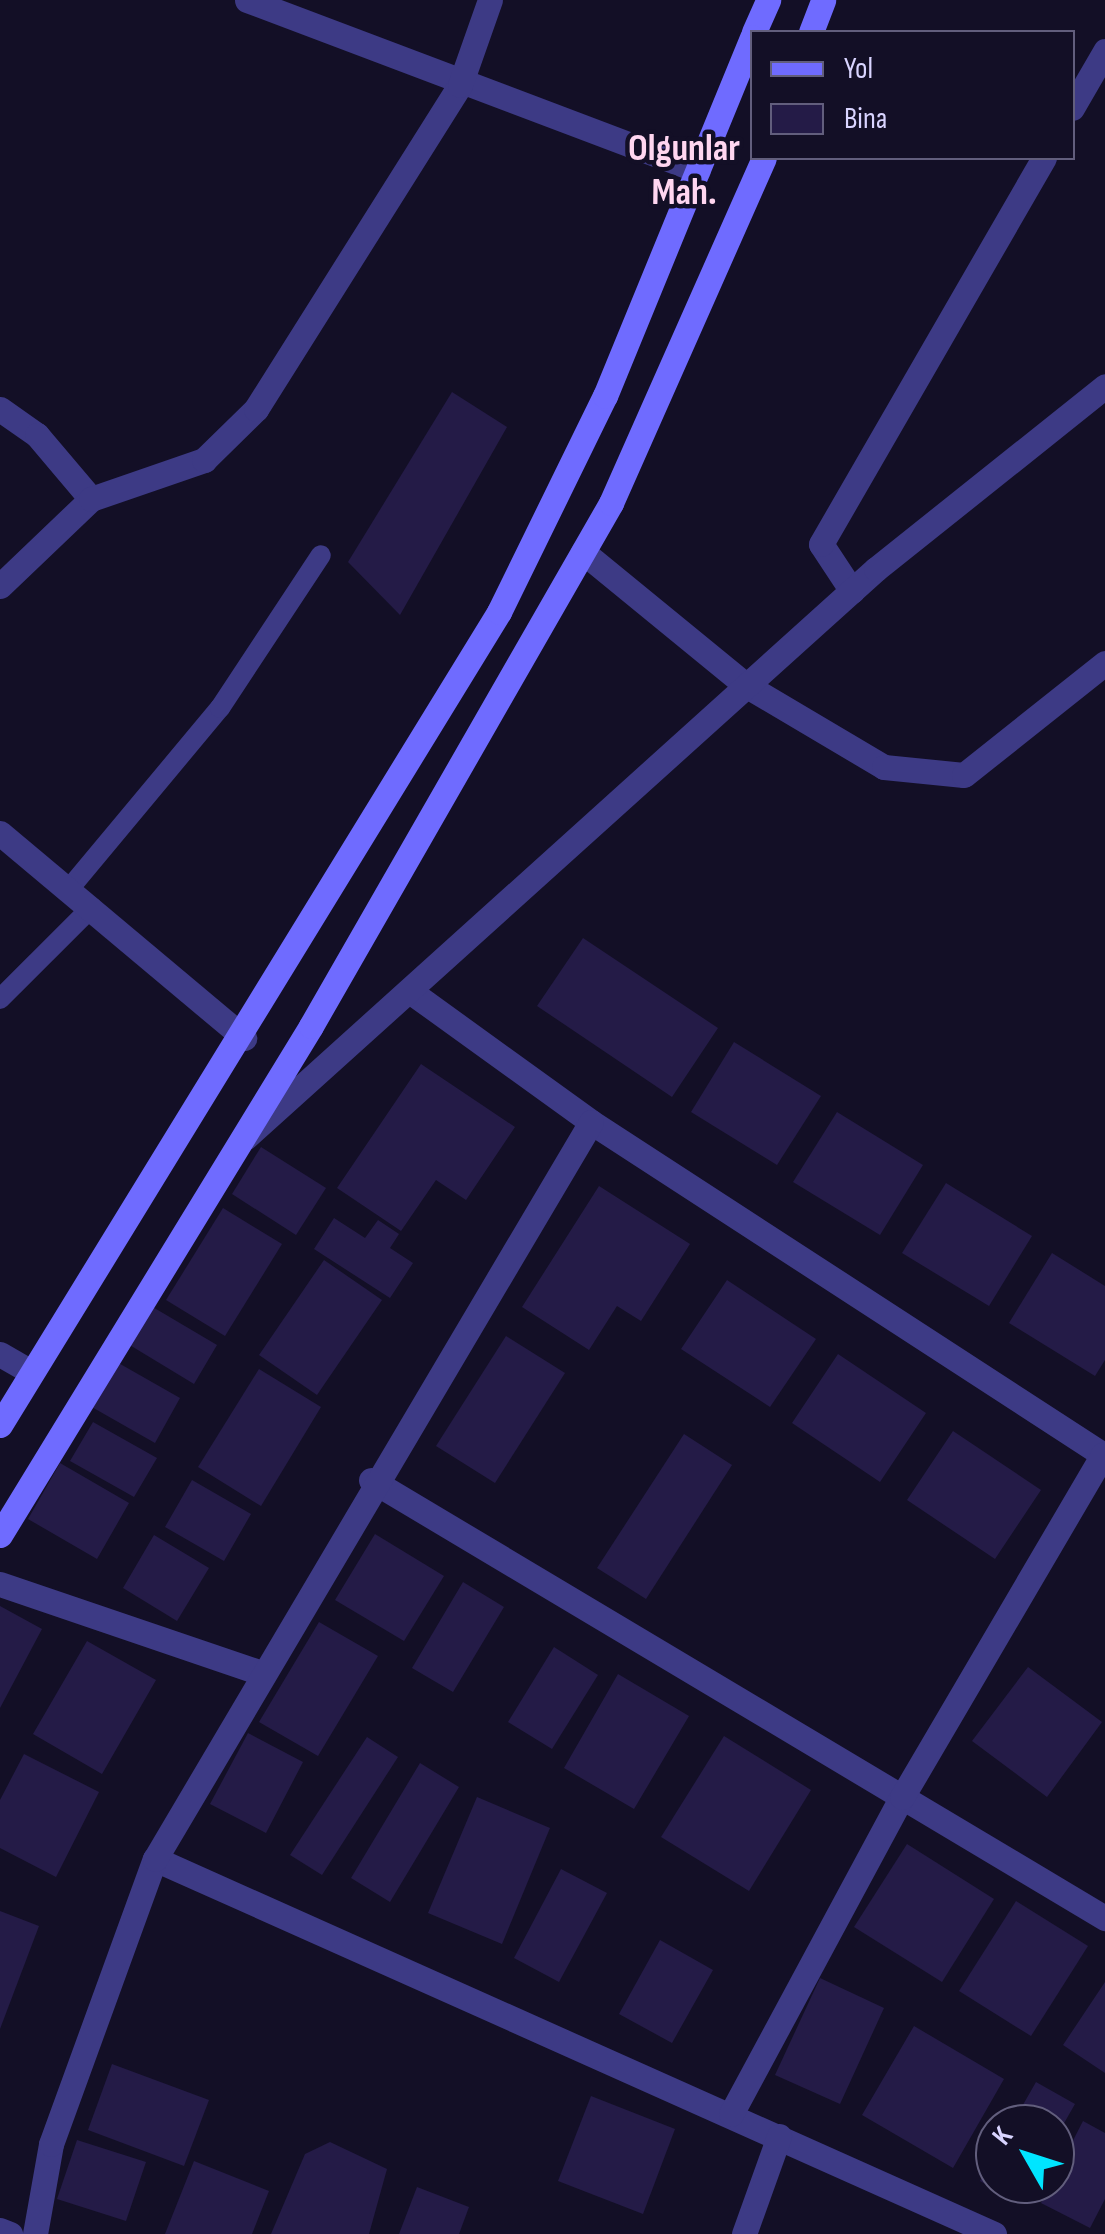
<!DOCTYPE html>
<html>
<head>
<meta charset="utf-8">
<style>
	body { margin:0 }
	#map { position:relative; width:1105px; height:2234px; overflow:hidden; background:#130f26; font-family:"Sofia Sans Condensed",sans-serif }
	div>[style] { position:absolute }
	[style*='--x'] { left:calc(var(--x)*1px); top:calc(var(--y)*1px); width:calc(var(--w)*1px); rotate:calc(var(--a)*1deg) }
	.building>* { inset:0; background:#241b47 }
	.lane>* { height:20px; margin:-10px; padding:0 10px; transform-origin:10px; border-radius:10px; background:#3d3a85 }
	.street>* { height:25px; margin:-12.5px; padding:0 12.5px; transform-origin:12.5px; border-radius:12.5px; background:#3d3a85 }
	.secondary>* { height:25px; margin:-12.5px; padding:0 12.5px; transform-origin:12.5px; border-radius:12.5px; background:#6f6bff }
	span { translate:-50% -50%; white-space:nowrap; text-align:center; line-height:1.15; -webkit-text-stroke:9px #130f26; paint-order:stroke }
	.district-label { font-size:38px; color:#ffd6f0; font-weight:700 }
	.legend { position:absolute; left:750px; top:30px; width:325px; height:130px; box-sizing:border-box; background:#130f26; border:2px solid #625e7d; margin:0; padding:12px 18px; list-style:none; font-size:30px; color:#d9d4ff }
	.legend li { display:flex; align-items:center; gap:20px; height:50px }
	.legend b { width:50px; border:2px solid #625e7d }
	.north { position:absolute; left:975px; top:2104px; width:100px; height:100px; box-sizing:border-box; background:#130f26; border:2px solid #625e7d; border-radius:50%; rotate:309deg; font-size:28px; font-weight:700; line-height:40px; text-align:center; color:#d9d4ff }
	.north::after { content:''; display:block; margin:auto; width:35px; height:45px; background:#00e5ff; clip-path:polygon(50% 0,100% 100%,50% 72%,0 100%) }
</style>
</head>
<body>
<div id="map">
	<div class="building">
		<i style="clip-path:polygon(452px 392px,507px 427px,400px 615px,348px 562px)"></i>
		<i style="clip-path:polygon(583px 938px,718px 1028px,672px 1097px,537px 1006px)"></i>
		<i style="clip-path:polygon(734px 1042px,821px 1096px,777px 1165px,691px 1112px)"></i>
		<i style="clip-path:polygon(421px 1064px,515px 1127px,466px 1200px,436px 1180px,401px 1231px,337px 1188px)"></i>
		<i style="clip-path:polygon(837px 1112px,923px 1165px,880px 1235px,793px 1182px)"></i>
		<i style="clip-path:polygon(261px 1147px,326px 1188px,296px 1235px,232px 1194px)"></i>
		<i style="clip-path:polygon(946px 1183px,1032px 1236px,989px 1306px,902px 1253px)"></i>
		<i style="clip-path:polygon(599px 1186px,690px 1244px,641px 1321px,617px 1306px,589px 1350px,522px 1307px)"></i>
		<i style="clip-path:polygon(223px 1208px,282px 1244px,225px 1336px,166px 1300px)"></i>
		<i style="clip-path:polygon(334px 1218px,365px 1238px,378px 1220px,399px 1234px,390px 1248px,413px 1263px,390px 1298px,314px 1249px)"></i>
		<i style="clip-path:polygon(1052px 1253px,1105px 1286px,1105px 1360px,1095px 1376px,1009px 1323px)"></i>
		<i style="clip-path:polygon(324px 1260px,382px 1300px,317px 1395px,259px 1355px)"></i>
		<i style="clip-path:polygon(727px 1280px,816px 1339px,770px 1407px,681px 1349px)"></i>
		<i style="clip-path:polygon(151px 1306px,217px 1345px,194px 1384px,128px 1344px)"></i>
		<i style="clip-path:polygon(506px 1336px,565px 1373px,495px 1483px,436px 1446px)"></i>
		<i style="clip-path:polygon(838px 1354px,926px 1413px,880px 1482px,792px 1423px)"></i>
		<i style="clip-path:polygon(115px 1361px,180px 1398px,155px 1443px,90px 1406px)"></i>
		<i style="clip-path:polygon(259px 1369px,321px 1407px,261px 1506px,198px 1467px)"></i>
		<i style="clip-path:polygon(93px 1422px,157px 1458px,134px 1497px,70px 1461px)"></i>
		<i style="clip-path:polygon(953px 1431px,1041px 1490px,995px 1559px,907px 1500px)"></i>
		<i style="clip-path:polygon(684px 1434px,732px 1465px,646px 1599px,597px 1568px)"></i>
		<i style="clip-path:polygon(60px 1463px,129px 1503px,97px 1559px,28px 1519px)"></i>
		<i style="clip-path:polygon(192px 1480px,251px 1514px,224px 1561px,165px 1527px)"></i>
		<i style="clip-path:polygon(375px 1534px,444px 1576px,404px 1641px,335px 1600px)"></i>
		<i style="clip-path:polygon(154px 1535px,209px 1568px,177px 1621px,123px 1588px)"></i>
		<i style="clip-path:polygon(463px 1582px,504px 1607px,453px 1692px,412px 1668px)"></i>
		<i style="clip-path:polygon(0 1606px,42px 1629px,0 1708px)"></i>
		<i style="clip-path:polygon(319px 1622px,378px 1656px,318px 1756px,259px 1722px)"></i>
		<i style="clip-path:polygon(87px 1641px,156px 1680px,102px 1774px,33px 1734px)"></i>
		<i style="clip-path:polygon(554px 1647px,598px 1675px,552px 1749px,508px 1722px)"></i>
		<i style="clip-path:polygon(1028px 1667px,1102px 1722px,1047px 1797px,972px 1741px)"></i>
		<i style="clip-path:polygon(618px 1674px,689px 1716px,634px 1809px,564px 1768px)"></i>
		<i style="clip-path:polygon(248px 1733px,303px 1762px,266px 1833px,210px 1804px)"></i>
		<i style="clip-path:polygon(724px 1736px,811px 1790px,749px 1891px,661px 1837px)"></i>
		<i style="clip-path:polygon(367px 1737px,398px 1757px,322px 1875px,290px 1855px)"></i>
		<i style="clip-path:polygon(24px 1754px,99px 1792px,56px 1877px,0 1848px,0 1800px)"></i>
		<i style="clip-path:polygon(420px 1763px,459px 1787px,390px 1902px,351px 1878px)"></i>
		<i style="clip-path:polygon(477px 1797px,550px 1828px,502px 1944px,428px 1913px)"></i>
		<i style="clip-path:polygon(907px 1844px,994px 1899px,942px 1982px,854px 1927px)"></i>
		<i style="clip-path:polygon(561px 1869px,607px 1893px,559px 1982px,514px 1958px)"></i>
		<i style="clip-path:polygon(1016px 1901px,1088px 1946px,1031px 2036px,959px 1991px)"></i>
		<i style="clip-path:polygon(0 1911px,39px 1926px,0 2029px)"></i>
		<i style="clip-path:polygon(660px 1940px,713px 1970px,672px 2043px,619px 2014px)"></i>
		<i style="clip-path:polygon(820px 1978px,884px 2008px,840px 2104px,775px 2075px)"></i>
		<i style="clip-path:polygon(1105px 1982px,1105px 2073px,1063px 2045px)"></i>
		<i style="clip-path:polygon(914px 2026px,1004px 2079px,953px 2168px,862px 2115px)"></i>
		<i style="clip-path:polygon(112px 2064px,209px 2100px,184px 2166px,88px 2130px)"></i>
		<i style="clip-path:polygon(1036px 2082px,1075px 2104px,1055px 2139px,1055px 2124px,1012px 2124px)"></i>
		<i style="clip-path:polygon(591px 2096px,675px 2129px,643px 2214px,558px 2181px)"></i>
		<i style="clip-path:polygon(1083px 2121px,1105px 2133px,1105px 2199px,1090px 2228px,1041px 2203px)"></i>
		<i style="clip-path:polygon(77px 2140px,146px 2162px,126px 2221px,57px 2199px)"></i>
		<i style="clip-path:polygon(330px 2142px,387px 2169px,369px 2234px,271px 2234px,305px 2154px)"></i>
		<i style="clip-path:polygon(995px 2154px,995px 2184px,1030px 2184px,1019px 2203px,980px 2181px)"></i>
		<i style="clip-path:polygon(194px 2161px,269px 2191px,252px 2234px,165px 2234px)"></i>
		<i style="clip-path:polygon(417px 2187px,469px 2207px,459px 2234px,399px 2234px)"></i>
	</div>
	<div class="lane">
		<i style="--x:69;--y:889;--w:236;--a:-50.2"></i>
		<i style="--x:220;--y:708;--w:183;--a:-56.6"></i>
		<i style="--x:0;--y:999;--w:130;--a:-45"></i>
	</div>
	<div class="street">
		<i style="--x:247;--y:0;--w:482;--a:20.7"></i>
		<i style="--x:1072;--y:108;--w:66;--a:-59.9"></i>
		<i style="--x:0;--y:409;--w:45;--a:35.1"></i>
		<i style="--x:37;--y:435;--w:84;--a:49.8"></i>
		<i style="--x:583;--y:552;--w:212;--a:39.3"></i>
		<i style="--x:747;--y:686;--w:159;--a:30.6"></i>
		<i style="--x:884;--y:767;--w:80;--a:5.7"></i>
		<i style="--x:964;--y:775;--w:180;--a:-38.5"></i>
		<i style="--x:0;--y:586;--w:126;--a:-43.7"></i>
		<i style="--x:91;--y:499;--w:120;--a:-19"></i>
		<i style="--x:204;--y:460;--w:73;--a:-44.4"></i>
		<i style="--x:256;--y:409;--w:383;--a:-57.8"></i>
		<i style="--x:460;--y:85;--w:90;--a:-70.6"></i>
		<i style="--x:852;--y:591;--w:56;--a:-123.4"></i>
		<i style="--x:821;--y:544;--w:446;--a:-60"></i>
		<i style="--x:0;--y:833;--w:319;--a:40"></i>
		<i style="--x:411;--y:992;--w:222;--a:35.8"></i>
		<i style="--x:591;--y:1122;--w:613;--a:33.02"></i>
		<i style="--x:246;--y:1137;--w:848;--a:-42.04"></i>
		<i style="--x:876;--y:569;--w:293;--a:-38.6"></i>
		<i style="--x:0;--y:1354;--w:36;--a:30"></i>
		<i style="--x:371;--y:1480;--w:855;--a:30.83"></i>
		<i style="--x:0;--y:1584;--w:276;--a:18.8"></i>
		<i style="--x:155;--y:1859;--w:919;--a:24.08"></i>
		<i style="--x:731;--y:2114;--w:360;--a:-61.7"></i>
		<i style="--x:902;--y:1797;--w:397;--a:-59.6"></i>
		<i style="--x:0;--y:2230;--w:11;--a:22"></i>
		<i style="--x:35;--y:2234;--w:91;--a:-79.9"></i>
		<i style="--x:51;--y:2144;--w:303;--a:-70"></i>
		<i style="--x:155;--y:1859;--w:856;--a:-59.39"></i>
		<i style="--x:744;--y:2234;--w:104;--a:-70.3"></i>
	</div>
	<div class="secondary">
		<i style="--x:754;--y:32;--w:35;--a:-66"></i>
		<i style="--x:811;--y:32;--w:34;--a:-69"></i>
		<i style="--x:0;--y:1425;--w:954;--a:-58.46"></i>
		<i style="--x:499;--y:612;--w:241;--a:-63.9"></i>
		<i style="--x:605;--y:396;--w:388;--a:-67.7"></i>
		<i style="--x:0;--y:1535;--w:596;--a:-58.57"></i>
		<i style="--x:311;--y:1026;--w:603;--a:-60.16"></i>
		<i style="--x:611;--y:503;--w:377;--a:-66.1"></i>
	</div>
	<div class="district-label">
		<span style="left:684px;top:171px">Olgunlar<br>Mah.</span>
	</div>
	<ul class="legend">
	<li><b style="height:12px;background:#6f6bff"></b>Yol</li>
	<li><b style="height:28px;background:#241b47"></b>Bina</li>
	</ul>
	<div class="north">K</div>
</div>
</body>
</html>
